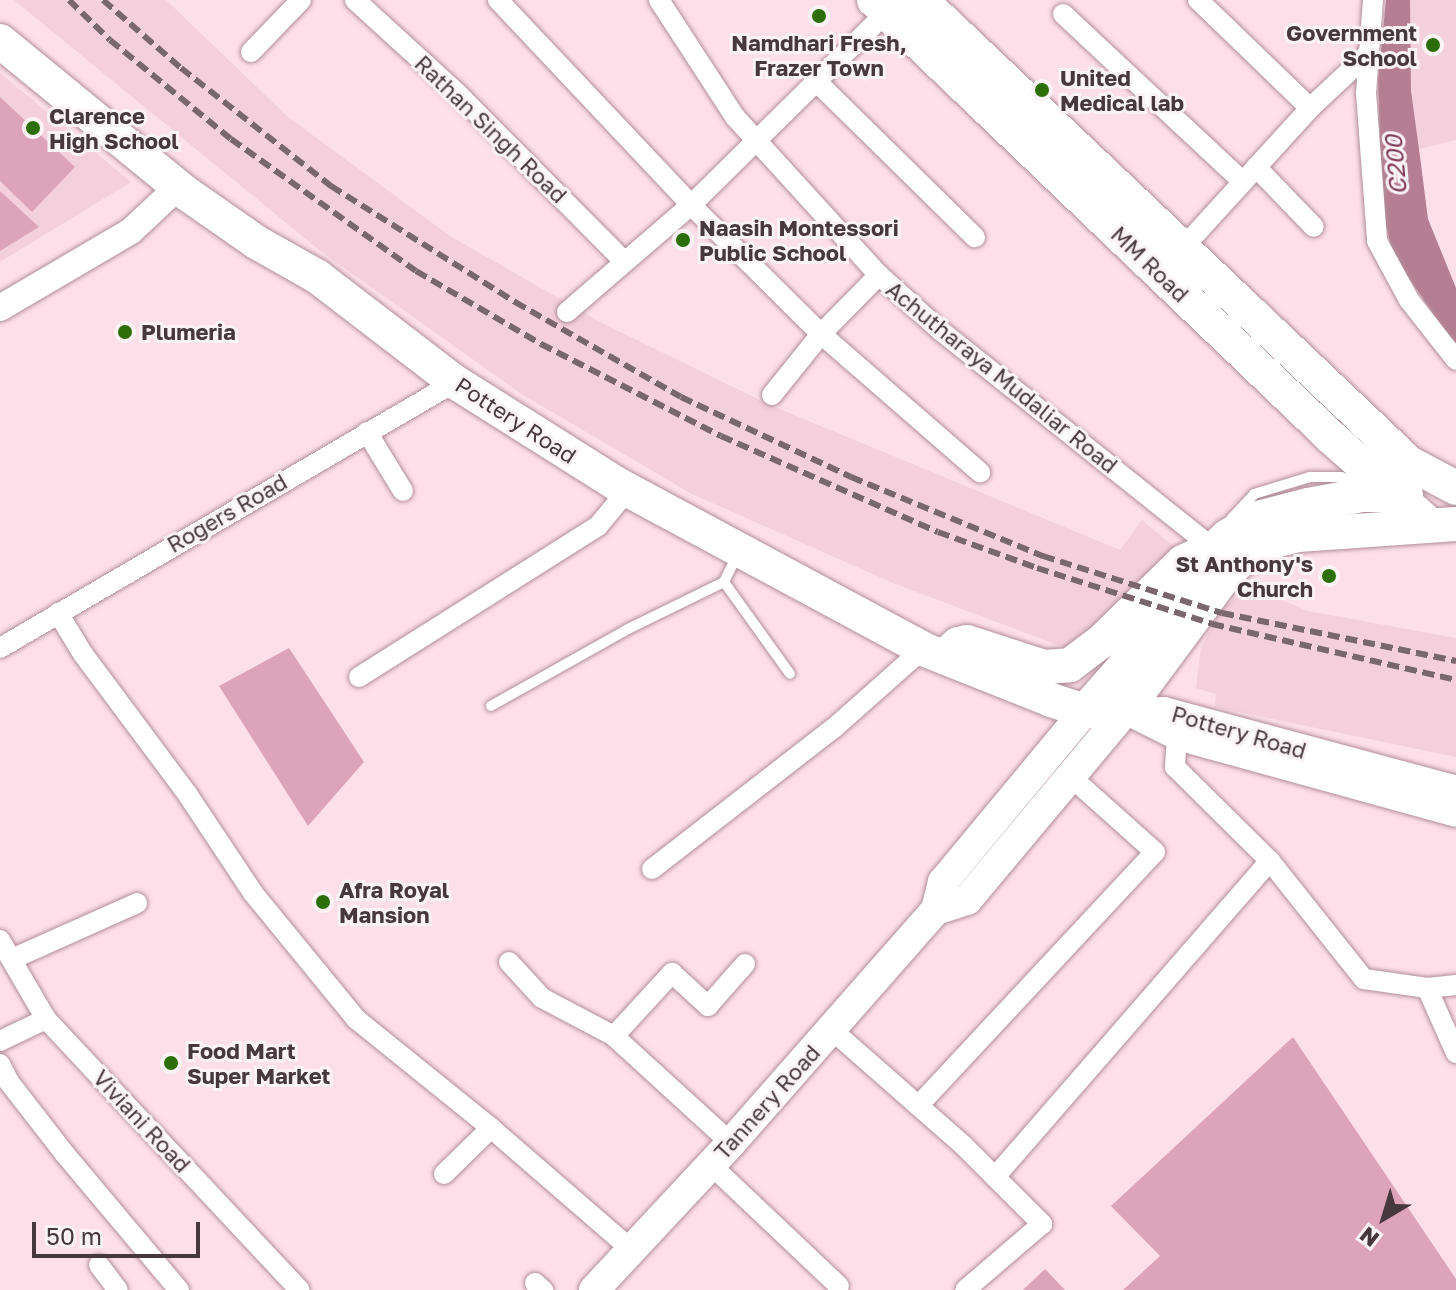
<!DOCTYPE html>
<html>
<head>
<meta charset="utf-8">
<style>
	body { margin:0 }
	#map { position:relative; width:1456px; height:1290px; overflow:hidden; background:#fddfe9; font-family:"Golos Text",sans-serif }
	div>[style] { position:absolute }
	[style*='--x'] { left:calc(var(--x)*1px); top:calc(var(--y)*1px); width:calc(var(--w)*1px); rotate:calc(var(--a)*1deg) }
	.built>* { inset:0; background:#f3d0db }
	.green>* { inset:0; background:#dda4b9 }
	.water>* { inset:0; background:#b57e92 }
	.roads { filter:drop-shadow(0 0 2px #b18f9a) drop-shadow(0 0 2px #b18f9a) }
	.service>* { height:10px; margin:-5px; padding:0 5px; transform-origin:5px; border-radius:5px; background:#fff }
	.minor>* { height:20px; margin:-10px; padding:0 10px; transform-origin:10px; border-radius:10px; background:#fff }
	.tertiary>* { height:26px; margin:-13px; padding:0 13px; transform-origin:13px; border-radius:13px; background:#fff }
	.secondary>* { height:30px; margin:-15px; padding:0 15px; transform-origin:15px; border-radius:15px; background:#fff }
	.primary>* { height:34px; margin:-17px; padding:0 17px; transform-origin:17px; border-radius:17px; background:#fff }
	.rail>* { height:6px; margin-top:-3px; transform-origin:0; background:repeating-linear-gradient(90deg,#79676d 0 12px,transparent 0 18px) }
	.dots>* { width:22px; height:22px; translate:-50% -50%; box-sizing:border-box; border:4px solid #faf3f5; border-radius:50% }
	span { translate:-50% -50%; white-space:nowrap; text-align:center; line-height:1.15; -webkit-text-stroke:6px #faf3f5; paint-order:stroke }
	.poi-label { font-size:22px; color:#46383d; font-weight:700 }
	.right { translate:-100% -50%; text-align:right }
	.left { translate:0 -50%; text-align:left }
	.street-label { font-size:22px; color:#46383d }
	.water-label { font-size:24px; color:#7f3957; font-style:italic }
	.north { position:absolute; left:1344px; top:1178px; width:80px; height:80px; -webkit-text-stroke:6px #faf3f5; paint-order:stroke; rotate:218deg; font-size:22px; font-weight:700; line-height:32px; text-align:center; color:#46383d }
	.north::after { content:''; display:block; margin:auto; width:28px; height:36px; background:#46383d; clip-path:polygon(50% 0,100% 100%,50% 72%,0 100%) }
	.scale { position:absolute; left:32px; top:1222px; width:168px; height:36px; box-sizing:border-box; border:4px solid #46383d; border-top:0; padding-left:10px; font-size:24px; line-height:28px; white-space:nowrap; color:#46383d; -webkit-text-stroke:6px #faf3f5; paint-order:stroke }
</style>
</head>
<body>
<div id="map">
	<div class="built">
		<i style="clip-path:polygon(14px 0,166px 0,288px 117px,450px 236px,604px 324px,770px 405px,1120px 550px,1142px 520px,1190px 560px,1069px 649px,893px 583px,692px 494px,523px 395px,323px 253px)"></i>
		<i style="clip-path:polygon(1410px 0,1456px 0,1456px 140px,1419px 149px,1411px 91px)"></i>
		<i style="clip-path:polygon(0 73px,131px 182px,0 262px)"></i>
		<i style="clip-path:polygon(1250px 587px,1308px 611px,1456px 638px,1456px 757px,1215px 707px,1216px 694px,1196px 688px,1201px 647px,1222px 609px)"></i>
	</div>
	<div class="green">
		<i style="clip-path:polygon(0 97px,75px 167px,32px 212px,0 181px)"></i>
		<i style="clip-path:polygon(0 191px,39px 227px,0 251px)"></i>
		<i style="clip-path:polygon(289px 648px,364px 762px,308px 826px,219px 686px)"></i>
		<i style="clip-path:polygon(1293px 1037px,1456px 1279px,1456px 1290px,1123px 1290px,1160px 1256px,1111px 1206px)"></i>
		<i style="clip-path:polygon(1045px 1269px,1065px 1290px,1023px 1290px)"></i>
	</div>
	<div class="water">
		<i style="clip-path:polygon(1386px 0,1410px 0,1411px 91px,1419px 149px,1428px 219px,1456px 288px,1456px 347px,1393px 255px,1382px 208px,1378px 80px)"></i>
	</div>
	<div class="roads">
		<div class="service">
			<i style="--x:1231;--y:519;--w:34;--a:-47"></i>
			<i style="--x:1254;--y:494;--w:59;--a:-16.9"></i>
			<i style="--x:1310;--y:477;--w:31;--a:0"></i>
			<i style="--x:1341;--y:477;--w:21;--a:19"></i>
			<i style="--x:724;--y:582;--w:113;--a:54.3"></i>
			<i style="--x:491;--y:706;--w:157;--a:-29.3"></i>
			<i style="--x:628;--y:629;--w:107;--a:-26.1"></i>
			<i style="--x:724;--y:582;--w:30;--a:-64"></i>
		</div>
		<div class="minor">
			<i style="--x:355;--y:0;--w:139;--a:42.4"></i>
			<i style="--x:458;--y:94;--w:235;--a:45.2"></i>
			<i style="--x:498;--y:0;--w:282;--a:46.7"></i>
			<i style="--x:691;--y:205;--w:183;--a:44.8"></i>
			<i style="--x:821;--y:334;--w:211;--a:41"></i>
			<i style="--x:659;--y:0;--w:140;--a:57"></i>
			<i style="--x:735;--y:117;--w:214;--a:47.7"></i>
			<i style="--x:879;--y:275;--w:84;--a:42.1"></i>
			<i style="--x:941;--y:331;--w:349;--a:38.6"></i>
			<i style="--x:1373;--y:0;--w:93;--a:94.3"></i>
			<i style="--x:1366;--y:93;--w:148;--a:85.7"></i>
			<i style="--x:1377;--y:241;--w:67;--a:61.5"></i>
			<i style="--x:1409;--y:300;--w:76;--a:51.9"></i>
			<i style="--x:1063;--y:14;--w:246;--a:43"></i>
			<i style="--x:251;--y:52;--w:72;--a:-46.1"></i>
			<i style="--x:816;--y:81;--w:223;--a:44.5"></i>
			<i style="--x:1310;--y:108;--w:79;--a:-43"></i>
			<i style="--x:1256;--y:167;--w:83;--a:46"></i>
			<i style="--x:1181;--y:250;--w:192;--a:-47.7"></i>
			<i style="--x:1310;--y:108;--w:156;--a:-136"></i>
			<i style="--x:567;--y:312;--w:164;--a:-40.8"></i>
			<i style="--x:691;--y:205;--w:292;--a:-44.6"></i>
			<i style="--x:772;--y:395;--w:78;--a:-51.2"></i>
			<i style="--x:821;--y:334;--w:83;--a:-45.5"></i>
			<i style="--x:367;--y:432;--w:69;--a:58.6"></i>
			<i style="--x:58;--y:613;--w:48;--a:58.6"></i>
			<i style="--x:83;--y:654;--w:176;--a:53.3"></i>
			<i style="--x:188;--y:795;--w:118;--a:56.4"></i>
			<i style="--x:253;--y:893;--w:163;--a:50.7"></i>
			<i style="--x:356;--y:1019;--w:174;--a:38.9"></i>
			<i style="--x:491;--y:1128;--w:186;--a:40.9"></i>
			<i style="--x:0;--y:648;--w:527;--a:-30.31"></i>
			<i style="--x:359;--y:677;--w:283;--a:-32.3"></i>
			<i style="--x:598;--y:526;--w:47;--a:-50.2"></i>
			<i style="--x:1177;--y:737;--w:30;--a:94"></i>
			<i style="--x:1175;--y:767;--w:134;--a:44.7"></i>
			<i style="--x:1270;--y:861;--w:151;--a:51.5"></i>
			<i style="--x:1364;--y:979;--w:64;--a:8.1"></i>
			<i style="--x:1427;--y:988;--w:29;--a:-6"></i>
			<i style="--x:652;--y:869;--w:230;--a:-37.8"></i>
			<i style="--x:834;--y:728;--w:119;--a:-41.6"></i>
			<i style="--x:0;--y:940;--w:91;--a:59.8"></i>
			<i style="--x:46;--y:1019;--w:371;--a:46.9"></i>
			<i style="--x:12;--y:959;--w:137;--a:-24.1"></i>
			<i style="--x:509;--y:962;--w:49;--a:47.5"></i>
			<i style="--x:542;--y:998;--w:81;--a:27.8"></i>
			<i style="--x:1427;--y:988;--w:71;--a:66"></i>
			<i style="--x:831;--y:1029;--w:176;--a:41.3"></i>
			<i style="--x:963;--y:1145;--w:112;--a:45"></i>
			<i style="--x:1042;--y:1224;--w:101;--a:139.4"></i>
			<i style="--x:0;--y:1041;--w:51;--a:-25.6"></i>
			<i style="--x:0;--y:1064;--w:20;--a:63"></i>
			<i style="--x:9;--y:1082;--w:90;--a:52.2"></i>
			<i style="--x:64;--y:1153;--w:179;--a:50"></i>
			<i style="--x:918;--y:1106;--w:347;--a:-47"></i>
			<i style="--x:1155;--y:852;--w:113;--a:-138.2"></i>
			<i style="--x:731;--y:1143;--w:159;--a:-137.6"></i>
			<i style="--x:614;--y:1036;--w:86;--a:-47.4"></i>
			<i style="--x:672;--y:973;--w:49;--a:42.5"></i>
			<i style="--x:708;--y:1006;--w:56;--a:-48.6"></i>
			<i style="--x:711;--y:1165;--w:176;--a:43.4"></i>
			<i style="--x:444;--y:1174;--w:66;--a:-44.4"></i>
			<i style="--x:995;--y:1177;--w:419;--a:-49"></i>
			<i style="--x:99;--y:1265;--w:31;--a:53"></i>
			<i style="--x:535;--y:1283;--w:11;--a:41"></i>
		</div>
		<div class="tertiary">
			<i style="--x:0;--y:308;--w:152;--a:-30.4"></i>
			<i style="--x:131;--y:231;--w:64;--a:-43.1"></i>
			<i style="--x:1125;--y:711;--w:58;--a:26.6"></i>
			<i style="--x:1177;--y:737;--w:289;--a:15.4"></i>
			<i style="--x:1132;--y:711;--w:32;--a:-2"></i>
			<i style="--x:1164;--y:710;--w:302;--a:15.1"></i>
		</div>
		<div class="secondary">
			<i style="--x:936;--y:910;--w:33;--a:-18"></i>
			<i style="--x:967;--y:900;--w:246;--a:-50.1"></i>
			<i style="--x:594;--y:1290;--w:201;--a:-47"></i>
			<i style="--x:731;--y:1143;--w:310;--a:-48.7"></i>
			<i style="--x:936;--y:910;--w:29;--a:-76"></i>
			<i style="--x:943;--y:882;--w:222;--a:-50.3"></i>
		</div>
		<div class="primary">
			<i style="--x:874;--y:0;--w:634;--a:43.72"></i>
			<i style="--x:1332;--y:438;--w:131;--a:41.6"></i>
			<i style="--x:921;--y:0;--w:673;--a:43.49"></i>
			<i style="--x:1409;--y:463;--w:53;--a:28"></i>
			<i style="--x:0;--y:41;--w:237;--a:39.3"></i>
			<i style="--x:183;--y:191;--w:89;--a:34.9"></i>
			<i style="--x:256;--y:242;--w:71;--a:29.4"></i>
			<i style="--x:318;--y:277;--w:173;--a:37.5"></i>
			<i style="--x:455;--y:382;--w:191;--a:32.2"></i>
			<i style="--x:617;--y:484;--w:348;--a:28.3"></i>
			<i style="--x:923;--y:649;--w:138;--a:21.7"></i>
			<i style="--x:1051;--y:700;--w:36;--a:18"></i>
			<i style="--x:1085;--y:711;--w:40;--a:0"></i>
			<i style="--x:1125;--y:711;--w:172;--a:-53.5"></i>
			<i style="--x:1227;--y:573;--w:21;--a:-43"></i>
			<i style="--x:1242;--y:559;--w:41;--a:-27.8"></i>
			<i style="--x:1278;--y:540;--w:21;--a:-14"></i>
			<i style="--x:1298;--y:535;--w:158;--a:-4"></i>
			<i style="--x:947;--y:654;--w:15;--a:-42"></i>
			<i style="--x:958;--y:644;--w:9;--a:-13"></i>
			<i style="--x:967;--y:642;--w:81;--a:18"></i>
			<i style="--x:1044;--y:667;--w:26;--a:-4"></i>
			<i style="--x:1070;--y:665;--w:39;--a:-37"></i>
			<i style="--x:1101;--y:642;--w:115;--a:-44.3"></i>
			<i style="--x:1183;--y:562;--w:26;--a:-25"></i>
			<i style="--x:1085;--y:711;--w:112;--a:-48.6"></i>
			<i style="--x:1159;--y:627;--w:95;--a:-54.8"></i>
			<i style="--x:1214;--y:549;--w:19;--a:-43"></i>
			<i style="--x:1228;--y:536;--w:35;--a:-31"></i>
			<i style="--x:1258;--y:518;--w:52;--a:-14.6"></i>
			<i style="--x:1308;--y:505;--w:55;--a:-10.5"></i>
			<i style="--x:1362;--y:495;--w:44;--a:0"></i>
		</div>
	</div>
	<div class="rail">
		<i style="--x:69;--y:0;--w:57;--a:44.3"></i>
		<i style="--x:110;--y:40;--w:156;--a:39.3"></i>
		<i style="--x:231;--y:139;--w:227;--a:35.5"></i>
		<i style="--x:416;--y:271;--w:145;--a:30.3"></i>
		<i style="--x:541;--y:344;--w:202;--a:27.1"></i>
		<i style="--x:721;--y:436;--w:237;--a:23.9"></i>
		<i style="--x:938;--y:532;--w:105;--a:20"></i>
		<i style="--x:1037;--y:568;--w:184;--a:17.7"></i>
		<i style="--x:1212;--y:624;--w:250;--a:12.9"></i>
		<i style="--x:103;--y:0;--w:103;--a:41.1"></i>
		<i style="--x:181;--y:68;--w:191;--a:38.2"></i>
		<i style="--x:331;--y:186;--w:218;--a:32.2"></i>
		<i style="--x:515;--y:302;--w:191;--a:29.8"></i>
		<i style="--x:681;--y:397;--w:188;--a:25.2"></i>
		<i style="--x:851;--y:477;--w:208;--a:22.4"></i>
		<i style="--x:1043;--y:556;--w:188;--a:17.7"></i>
		<i style="--x:1222;--y:613;--w:239;--a:11.6"></i>
	</div>
	<div class="dots">
		<i style="left:819px;top:16px;background:#2c6f09"></i>
		<i style="left:1433px;top:45px;background:#2c6f09"></i>
		<i style="left:1042px;top:90px;background:#2c6f09"></i>
		<i style="left:33px;top:128px;background:#2c6f09"></i>
		<i style="left:683px;top:240px;background:#2c6f09"></i>
		<i style="left:125px;top:332px;background:#2c6f09"></i>
		<i style="left:1329px;top:576px;background:#2c6f09"></i>
		<i style="left:323px;top:902px;background:#2c6f09"></i>
		<i style="left:171px;top:1063px;background:#2c6f09"></i>
	</div>
	<div class="poi-label">
		<span class="right" style="left:1417px;top:45px">Government<br>School</span>
		<span style="left:819px;top:55px">Namdhari Fresh,<br>Frazer Town</span>
		<span class="left" style="left:1060px;top:90px">United<br>Medical lab</span>
		<span class="left" style="left:49px;top:128px">Clarence<br>High School</span>
		<span class="left" style="left:699px;top:240px">Naasih Montessori<br>Public School</span>
		<span class="left" style="left:141px;top:332px">Plumeria</span>
		<span class="right" style="left:1313px;top:576px">St Anthony's<br>Church</span>
		<span class="left" style="left:339px;top:902px">Afra Royal<br>Mansion</span>
		<span class="left" style="left:187px;top:1063px">Food Mart<br>Super Market</span>
	</div>
	<div class="street-label">
		<span style="left:491px;top:129px;rotate:44deg">Rathan Singh Road</span>
		<span style="left:1150px;top:264px;rotate:44deg">MM Road</span>
		<span style="left:1002px;top:377px;rotate:39deg">Achutharaya Mudaliar Road</span>
		<span style="left:516px;top:420px;rotate:33deg">Pottery Road</span>
		<span style="left:227px;top:513px;rotate:-30deg">Rogers Road</span>
		<span style="left:1239px;top:732px;rotate:16deg">Pottery Road</span>
		<span style="left:767px;top:1102px;rotate:-48deg">Tannery Road</span>
		<span style="left:142px;top:1121px;rotate:47deg">Viviani Road</span>
	</div>
	<div class="water-label">
		<span style="left:1395px;top:165px;rotate:-95deg">C200</span>
	</div>
	<div class="north">N</div>
	<div class="scale">50 m</div>
</div>
</body>
</html>
